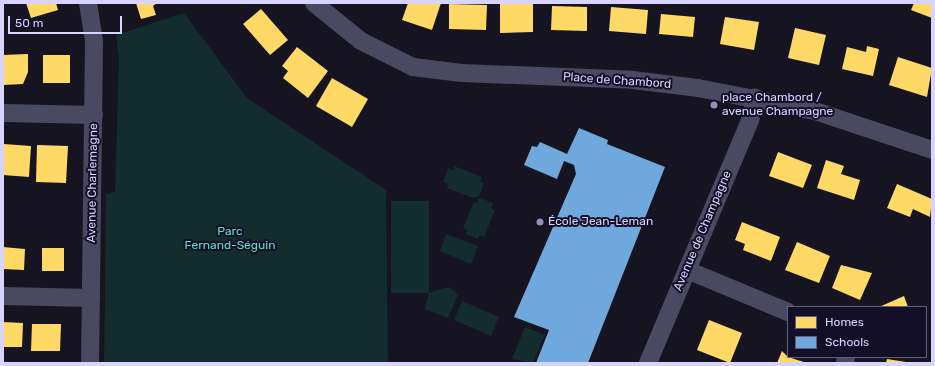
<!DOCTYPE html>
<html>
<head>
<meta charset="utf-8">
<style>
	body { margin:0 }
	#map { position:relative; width:935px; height:366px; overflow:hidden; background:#161421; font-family:Rubik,sans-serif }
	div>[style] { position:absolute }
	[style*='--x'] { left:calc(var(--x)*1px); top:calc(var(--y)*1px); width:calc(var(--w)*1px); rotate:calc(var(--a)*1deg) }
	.green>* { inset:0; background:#132c2d }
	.homes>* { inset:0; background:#ffd966 }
	.schools>* { inset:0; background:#6fa8dc }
	.minor>* { height:18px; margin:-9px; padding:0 9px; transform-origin:9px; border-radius:9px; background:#4a4962 }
	.dots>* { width:11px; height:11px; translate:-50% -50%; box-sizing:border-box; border:2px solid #130f26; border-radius:50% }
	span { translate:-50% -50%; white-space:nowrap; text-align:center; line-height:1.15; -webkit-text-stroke:4px #130f26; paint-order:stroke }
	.street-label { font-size:12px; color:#d9d4ff }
	.poi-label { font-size:12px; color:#d9d4ff }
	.left { translate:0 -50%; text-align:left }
	.park-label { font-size:12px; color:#5fe0c0 }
	.frame { position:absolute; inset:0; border:4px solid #d9d4ff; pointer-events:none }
	.legend { position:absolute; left:787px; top:306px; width:140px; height:52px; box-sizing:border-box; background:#130f26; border:1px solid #625e7d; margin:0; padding:5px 7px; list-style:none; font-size:12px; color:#d9d4ff }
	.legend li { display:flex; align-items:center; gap:8px; height:20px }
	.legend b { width:20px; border:1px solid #625e7d }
	.scale { position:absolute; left:8px; top:16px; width:114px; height:18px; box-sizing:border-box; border:2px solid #d9d4ff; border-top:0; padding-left:5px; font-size:12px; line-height:14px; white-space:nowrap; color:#d9d4ff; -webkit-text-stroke:3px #130f26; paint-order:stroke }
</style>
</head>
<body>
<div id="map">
	<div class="green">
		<i style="clip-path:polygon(184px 13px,247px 98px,386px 190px,388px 363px,104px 363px,106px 194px,115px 192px,119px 58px,116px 35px)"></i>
		<i style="clip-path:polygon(454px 166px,482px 177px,480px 181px,484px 183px,479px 196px,473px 198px,447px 188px,448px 184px,443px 182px,448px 168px,453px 170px)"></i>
		<i style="clip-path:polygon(479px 198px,493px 203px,491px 208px,495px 210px,484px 237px,480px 235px,478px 239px,466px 234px,467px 230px,463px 228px,474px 202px,477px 203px)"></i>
		<i style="clip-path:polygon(391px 201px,429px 201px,429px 293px,449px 287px,458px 295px,448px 318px,425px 309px,429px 293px,391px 293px)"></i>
		<i style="clip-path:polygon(446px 234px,478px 246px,471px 264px,440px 251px)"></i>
		<i style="clip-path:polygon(462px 301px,499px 317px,491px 336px,454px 320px)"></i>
		<i style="clip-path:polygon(525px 327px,545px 335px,533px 363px,512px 359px)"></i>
	</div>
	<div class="homes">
		<i style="clip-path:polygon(26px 3px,56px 3px,58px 10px,31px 18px)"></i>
		<i style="clip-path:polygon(136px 3px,157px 3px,153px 6px,156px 15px,141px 19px)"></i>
		<i style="clip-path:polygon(408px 3px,441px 3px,432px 30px,402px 20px)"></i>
		<i style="clip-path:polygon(914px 3px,932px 3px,932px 18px,911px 10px)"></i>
		<i style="clip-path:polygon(449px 4px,487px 5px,486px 30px,449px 29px)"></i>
		<i style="clip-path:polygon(500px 4px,533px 4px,533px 32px,500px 33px)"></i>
		<i style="clip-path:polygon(552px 6px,587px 7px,587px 31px,551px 30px)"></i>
		<i style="clip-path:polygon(611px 7px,648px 10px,646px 34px,609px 31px)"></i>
		<i style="clip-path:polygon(261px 9px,288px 40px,270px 55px,243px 24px)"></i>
		<i style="clip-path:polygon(661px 14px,695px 17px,693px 37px,659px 34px)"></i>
		<i style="clip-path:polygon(725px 17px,759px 22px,754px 50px,720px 44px)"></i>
		<i style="clip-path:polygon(795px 28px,826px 35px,819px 65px,788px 58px)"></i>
		<i style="clip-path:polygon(867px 46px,879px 49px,873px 76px,842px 69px,847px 47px,866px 52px)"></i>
		<i style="clip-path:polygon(297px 47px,328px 71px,308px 98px,283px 78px,288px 71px,282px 66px)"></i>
		<i style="clip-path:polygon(28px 54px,28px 72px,23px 84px,3px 85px,3px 55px)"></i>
		<i style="clip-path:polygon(43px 55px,70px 55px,70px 83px,43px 83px)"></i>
		<i style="clip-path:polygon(898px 57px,932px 68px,927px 97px,889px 85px)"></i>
		<i style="clip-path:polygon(332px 78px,368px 99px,352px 127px,316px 106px)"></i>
		<i style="clip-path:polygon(4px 144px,31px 146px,29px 177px,3px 175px)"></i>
		<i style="clip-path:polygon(37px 145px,68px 146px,66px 183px,36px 182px)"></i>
		<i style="clip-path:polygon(778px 152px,812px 165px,803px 188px,769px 176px)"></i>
		<i style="clip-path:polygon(826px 160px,844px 166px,841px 174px,860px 180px,854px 200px,817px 188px)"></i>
		<i style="clip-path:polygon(897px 184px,932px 199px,930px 217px,913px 209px,910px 217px,887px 208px)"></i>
		<i style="clip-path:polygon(742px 222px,780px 237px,771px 261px,743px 250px,745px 244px,735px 240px)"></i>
		<i style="clip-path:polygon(797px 242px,830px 256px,819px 283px,785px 270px)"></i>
		<i style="clip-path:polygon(3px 247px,25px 249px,24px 270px,3px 269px)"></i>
		<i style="clip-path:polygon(42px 248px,64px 248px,64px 271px,42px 271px)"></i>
		<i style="clip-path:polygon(841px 265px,872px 273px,860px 300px,832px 288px)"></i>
		<i style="clip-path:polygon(904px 296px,908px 307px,879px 307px)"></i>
		<i style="clip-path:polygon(709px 320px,742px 333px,730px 363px,697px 350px)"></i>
		<i style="clip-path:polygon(3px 322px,23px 323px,22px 347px,3px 347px)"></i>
		<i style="clip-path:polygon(32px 324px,61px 324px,60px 351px,31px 351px)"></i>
		<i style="clip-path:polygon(782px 351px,788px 357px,807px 363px,777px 363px)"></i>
		<i style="clip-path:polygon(887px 359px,906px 362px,905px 363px,886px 363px)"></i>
	</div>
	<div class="schools">
		<i style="clip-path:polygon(579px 128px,608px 140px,607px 144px,665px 167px,588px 363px,536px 363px,549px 330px,514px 317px,576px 174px,574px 165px,564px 161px,557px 179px,524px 165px,532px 146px,537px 147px,540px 142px,567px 154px)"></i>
	</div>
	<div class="minor">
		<i style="--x:88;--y:3;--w:38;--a:81"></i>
		<i style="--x:94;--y:41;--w:322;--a:90.7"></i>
		<i style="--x:314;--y:3;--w:60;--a:39"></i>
		<i style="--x:361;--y:41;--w:58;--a:26.6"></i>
		<i style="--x:413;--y:67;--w:49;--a:7"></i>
		<i style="--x:462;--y:73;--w:171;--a:2.3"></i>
		<i style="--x:633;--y:80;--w:65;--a:7"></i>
		<i style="--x:698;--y:88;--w:119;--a:11.1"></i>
		<i style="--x:815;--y:111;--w:123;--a:18.4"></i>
		<i style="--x:3;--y:113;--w:91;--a:1.3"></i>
		<i style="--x:687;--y:270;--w:109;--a:22.6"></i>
		<i style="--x:3;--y:296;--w:88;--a:1.3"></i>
		<i style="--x:648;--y:363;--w:264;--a:-67.2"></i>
		<i style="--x:750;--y:120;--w:23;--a:-77"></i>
		<i style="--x:845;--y:363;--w:6;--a:-81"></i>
	</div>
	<div class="dots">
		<i style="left:714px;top:105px;background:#9591b1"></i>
		<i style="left:540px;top:222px;background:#9591b1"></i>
	</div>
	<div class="street-label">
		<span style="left:617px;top:81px;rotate:4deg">Place de Chambord</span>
		<span style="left:93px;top:183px;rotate:-89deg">Avenue Charlemagne</span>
		<span style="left:703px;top:231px;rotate:-67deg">Avenue de Champagne</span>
	</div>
	<div class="poi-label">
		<span class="left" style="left:722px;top:105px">place Chambord /<br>avenue Champagne</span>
		<span class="left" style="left:548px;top:222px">École Jean-Leman</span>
	</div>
	<div class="park-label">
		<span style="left:230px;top:239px">Parc<br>Fernand-Séguin</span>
	</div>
	<div class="frame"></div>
	<ul class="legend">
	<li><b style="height:11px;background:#ffd966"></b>Homes</li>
	<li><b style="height:11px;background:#6fa8dc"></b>Schools</li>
	</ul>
	<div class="scale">50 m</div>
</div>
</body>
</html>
